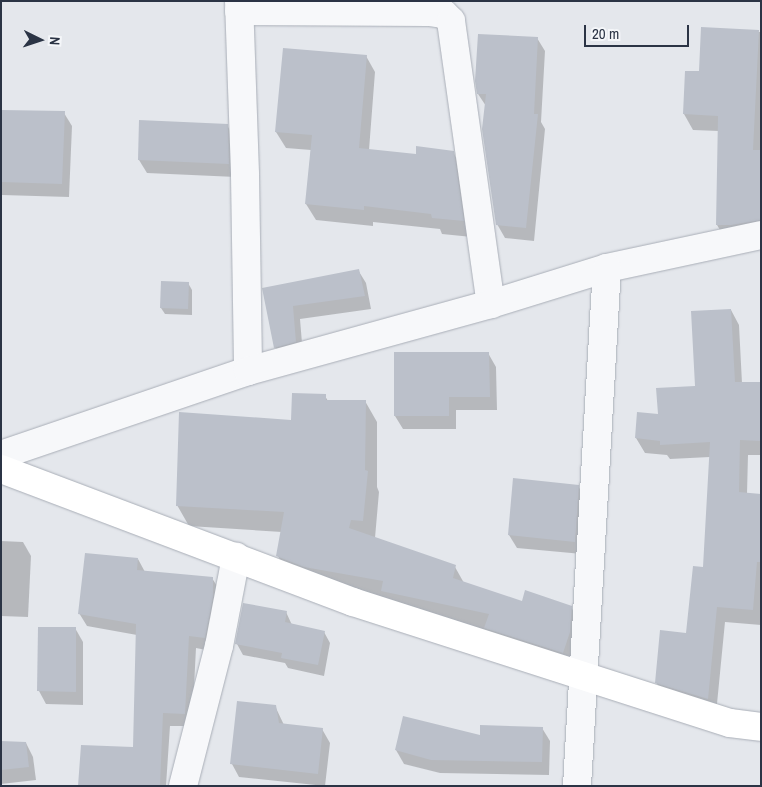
<!DOCTYPE html>
<html>
<head>
<meta charset="utf-8">
<style>
	body { margin:0 }
	#map { position:relative; width:762px; height:787px; overflow:hidden; background:#e4e7ec; font-family:"Archivo Narrow",sans-serif }
	div>[style] { position:absolute }
	[style*='--x'] { left:calc(var(--x)*1px); top:calc(var(--y)*1px); width:calc(var(--w)*1px); rotate:calc(var(--a)*1deg) }
	.shadow>* { inset:0; background:#0003 }
	.building>* { inset:0; background:#bbc0ca }
	.roads { filter:drop-shadow(0 0 1px #a9aeb7) drop-shadow(0 0 1px #a9aeb7) }
	.minor>* { height:28px; margin:-14px; padding:0 14px; transform-origin:14px; border-radius:14px; background:#f7f8fa }
	.major>* { height:28px; margin:-14px; padding:0 14px; transform-origin:14px; border-radius:14px; background:#fff }
	span { translate:-50% -50%; white-space:nowrap; text-align:center; line-height:1.15; -webkit-text-stroke:4.5px #f4f6f9; paint-order:stroke }
	.frame { position:absolute; inset:0; border:2px solid #2b3445; pointer-events:none }
	.north { position:absolute; left:15px; top:15px; width:50px; height:50px; -webkit-text-stroke:4px #f4f6f9; paint-order:stroke; rotate:94deg; font-size:14px; font-weight:700; line-height:20px; text-align:center; color:#2b3445 }
	.north::after { content:''; display:block; margin:auto; width:18px; height:22px; background:#2b3445; clip-path:polygon(50% 0,100% 100%,50% 72%,0 100%) }
	.scale { position:absolute; left:584px; top:25px; width:105px; height:22px; box-sizing:border-box; border:2px solid #2b3445; border-top:0; padding-left:6px; font-size:15px; line-height:18px; white-space:nowrap; color:#2b3445; -webkit-text-stroke:4px #f4f6f9; paint-order:stroke }
</style>
</head>
<body>
<div id="map">
	<div class="shadow">
		<i style="clip-path:polygon(702px 29px,761px 32px,761px 237px,726px 240px,717px 225px,719px 131px,693px 130px,684px 114px,700px 72px)"></i>
		<i style="clip-path:polygon(537px 38px,545px 51px,541px 122px,545px 129px,534px 241px,505px 238px,497px 224px,486px 106px,478px 94px)"></i>
		<i style="clip-path:polygon(366px 56px,375px 72px,369px 150px,417px 155px,453px 152px,462px 169px,472px 237px,442px 234px,440px 229px,373px 222px,373px 226px,316px 220px,306px 204px,311px 150px,286px 148px,276px 132px)"></i>
		<i style="clip-path:polygon(1px 111px,64px 113px,72px 126px,69px 197px,2px 195px)"></i>
		<i style="clip-path:polygon(141px 121px,227px 125px,235px 139px,236px 177px,147px 173px,139px 160px)"></i>
		<i style="clip-path:polygon(358px 270px,366px 283px,371px 309px,300px 319px,303px 355px,283px 361px,275px 347px,264px 289px)"></i>
		<i style="clip-path:polygon(188px 283px,192px 290px,192px 315px,165px 314px,161px 308px)"></i>
		<i style="clip-path:polygon(731px 310px,739px 325px,742px 383px,761px 384px,761px 455px,748px 455px,747px 494px,761px 495px,761px 625px,725px 622px,716px 714px,665px 697px,656px 682px,687px 635px,704px 569px,710px 457px,670px 459px,667px 455px,645px 453px,636px 438px,638px 413px,659px 416px,696px 387px)"></i>
		<i style="clip-path:polygon(488px 353px,496px 367px,497px 410px,456px 410px,456px 429px,403px 429px,395px 416px)"></i>
		<i style="clip-path:polygon(325px 396px,328px 401px,365px 401px,377px 422px,377px 487px,379px 492px,375px 538px,455px 567px,464px 583px,522px 603px,571px 607px,583px 628px,574px 673px,289px 577px,278px 556px,282px 532px,189px 526px,177px 505px)"></i>
		<i style="clip-path:polygon(578px 486px,586px 499px,582px 554px,517px 548px,509px 535px)"></i>
		<i style="clip-path:polygon(1px 541px,23px 542px,31px 556px,28px 617px,1px 616px)"></i>
		<i style="clip-path:polygon(138px 559px,145px 572px,212px 578px,220px 591px,211px 651px,196px 648px,192px 726px,170px 726px,166px 786px,80px 786px,134px 748px,137px 635px,87px 626px,79px 613px)"></i>
		<i style="clip-path:polygon(286px 612px,292px 625px,324px 632px,330px 643px,324px 676px,288px 668px,285px 663px,243px 655px,237px 644px)"></i>
		<i style="clip-path:polygon(75px 628px,83px 642px,83px 705px,46px 704px,39px 691px)"></i>
		<i style="clip-path:polygon(275px 706px,284px 725px,322px 729px,330px 743px,325px 786px,239px 777px,232px 764px)"></i>
		<i style="clip-path:polygon(542px 728px,550px 741px,549px 775px,440px 773px,404px 764px,396px 750px)"></i>
		<i style="clip-path:polygon(1px 742px,26px 743px,33px 757px,36px 780px,1px 784px)"></i>
	</div>
	<div class="building">
		<i style="clip-path:polygon(701px 27px,759px 30px,753px 150px,761px 150px,761px 220px,731px 225px,716px 225px,718px 116px,683px 114px,685px 71px,699px 71px)"></i>
		<i style="clip-path:polygon(478px 34px,538px 37px,534px 114px,538px 114px,526px 228px,496px 225px,482px 129px,486px 94px,477px 94px,475px 81px)"></i>
		<i style="clip-path:polygon(283px 48px,367px 55px,359px 148px,416px 154px,416px 146px,454px 151px,464px 221px,432px 218px,431px 214px,364px 206px,364px 210px,305px 204px,312px 135px,275px 132px)"></i>
		<i style="clip-path:polygon(1px 110px,65px 111px,62px 184px,1px 182px)"></i>
		<i style="clip-path:polygon(139px 120px,228px 124px,229px 164px,138px 160px)"></i>
		<i style="clip-path:polygon(359px 269px,365px 296px,293px 306px,296px 342px,274px 348px,262px 288px)"></i>
		<i style="clip-path:polygon(161px 281px,189px 282px,188px 309px,160px 308px)"></i>
		<i style="clip-path:polygon(731px 309px,735px 382px,761px 382px,761px 441px,740px 440px,739px 492px,761px 494px,761px 562px,757px 562px,753px 610px,717px 607px,708px 699px,655px 683px,660px 630px,686px 633px,693px 566px,703px 567px,710px 442px,660px 445px,660px 441px,635px 438px,637px 412px,658px 414px,656px 388px,695px 386px,691px 311px)"></i>
		<i style="clip-path:polygon(394px 352px,489px 352px,490px 397px,449px 397px,449px 416px,394px 416px)"></i>
		<i style="clip-path:polygon(292px 393px,326px 394px,326px 400px,366px 400px,365px 470px,368px 471px,363px 521px,351px 520px,349px 528px,456px 565px,453px 578px,522px 601px,525px 590px,572px 606px,570px 632px,563px 653px,484px 628px,489px 614px,381px 591px,383px 581px,304px 567px,276px 556px,284px 512px,176px 506px,179px 412px,291px 420px)"></i>
		<i style="clip-path:polygon(513px 478px,579px 485px,575px 542px,508px 535px)"></i>
		<i style="clip-path:polygon(85px 553px,138px 558px,137px 570px,213px 577px,213px 597px,205px 638px,189px 636px,185px 714px,163px 713px,160px 786px,78px 786px,81px 745px,133px 747px,136px 624px,78px 614px)"></i>
		<i style="clip-path:polygon(243px 603px,287px 611px,285px 622px,325px 631px,318px 665px,281px 658px,282px 653px,235px 644px)"></i>
		<i style="clip-path:polygon(38px 627px,76px 627px,76px 692px,37px 691px)"></i>
		<i style="clip-path:polygon(237px 701px,276px 705px,279px 723px,323px 728px,318px 774px,230px 764px)"></i>
		<i style="clip-path:polygon(403px 716px,480px 735px,480px 725px,543px 727px,542px 762px,431px 760px,395px 750px)"></i>
		<i style="clip-path:polygon(1px 741px,26px 742px,29px 767px,1px 770px)"></i>
	</div>
	<div class="roads">
		<div class="minor">
			<i style="--x:239;--y:1;--w:174;--a:88"></i>
			<i style="--x:245;--y:175;--w:196;--a:89.1"></i>
			<i style="--x:239;--y:11;--w:190;--a:0.3"></i>
			<i style="--x:429;--y:12;--w:15;--a:8"></i>
			<i style="--x:444;--y:14;--w:10;--a:45"></i>
			<i style="--x:451;--y:21;--w:286;--a:82"></i>
			<i style="--x:1;--y:455;--w:261;--a:-18.8"></i>
			<i style="--x:248;--y:371;--w:252;--a:-15.4"></i>
			<i style="--x:491;--y:304;--w:121;--a:-17.2"></i>
			<i style="--x:607;--y:268;--w:157;--a:-12.1"></i>
			<i style="--x:183;--y:786;--w:145;--a:-75.6"></i>
			<i style="--x:219;--y:646;--w:91;--a:-79.2"></i>
			<i style="--x:577;--y:786;--w:519;--a:-86.69"></i>
		</div>
		<div class="major">
			<i style="--x:1;--y:469;--w:376;--a:20.7"></i>
			<i style="--x:353;--y:602;--w:396;--a:17.8"></i>
			<i style="--x:730;--y:723;--w:31;--a:7"></i>
		</div>
	</div>
	<div class="frame"></div>
	<div class="north">N</div>
	<div class="scale">20 m</div>
</div>
</body>
</html>
